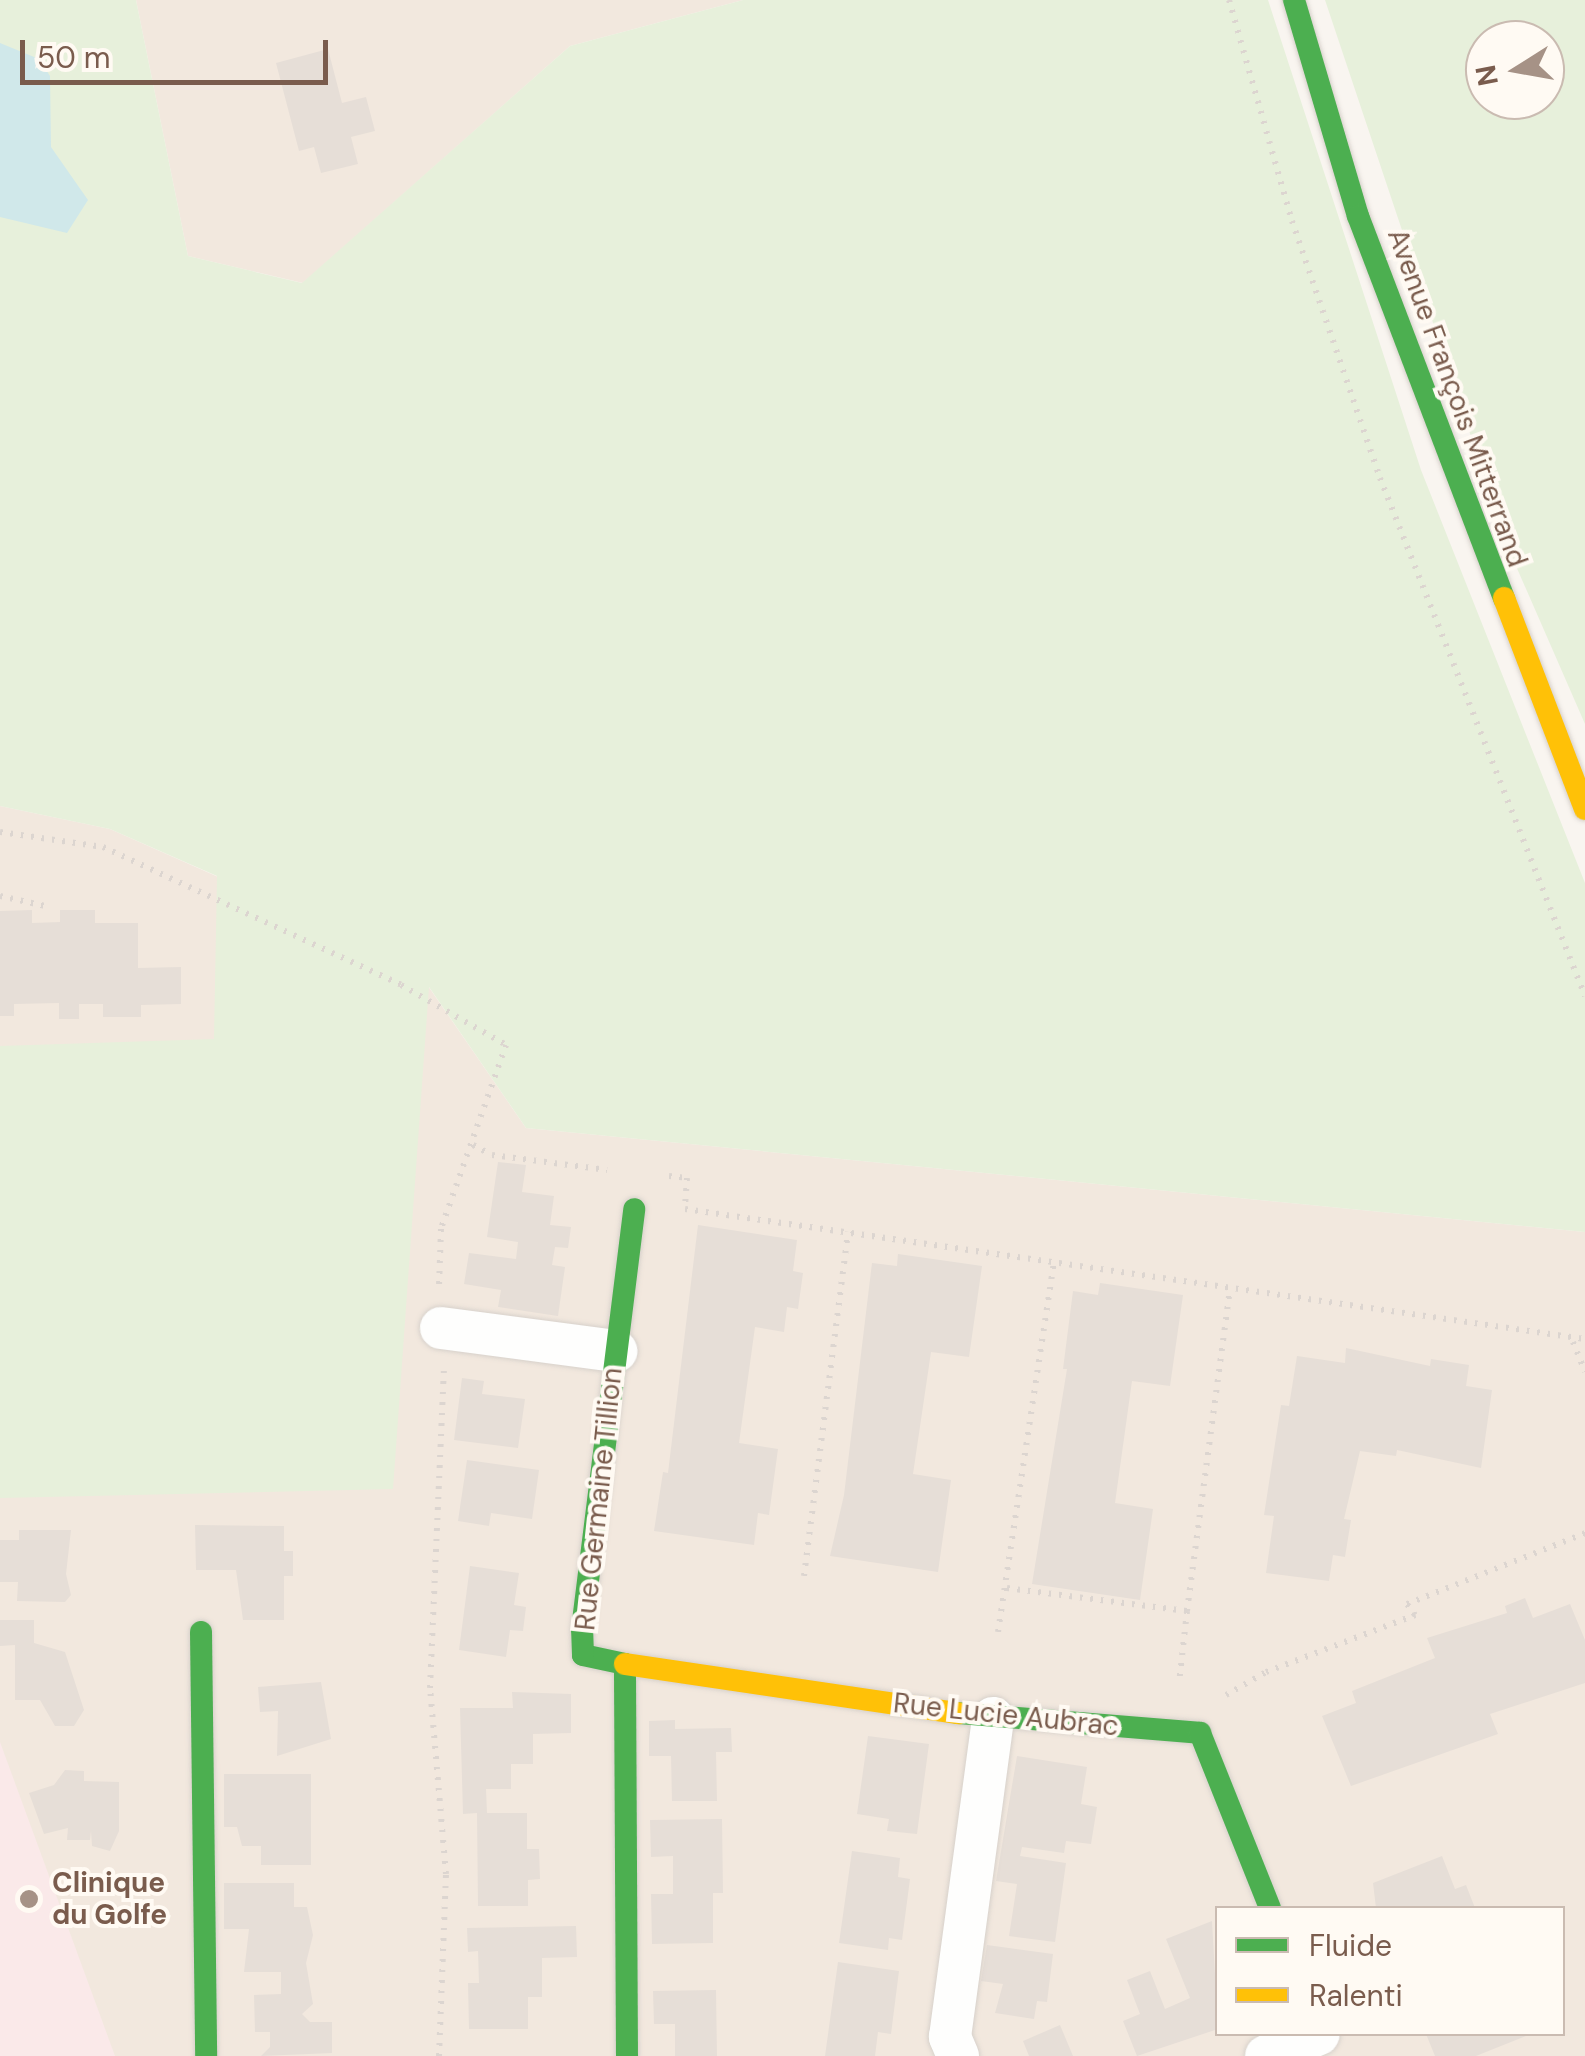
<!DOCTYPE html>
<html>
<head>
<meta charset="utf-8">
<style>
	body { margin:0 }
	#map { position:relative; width:1585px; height:2056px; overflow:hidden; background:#f9f5f0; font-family:"DM Sans",sans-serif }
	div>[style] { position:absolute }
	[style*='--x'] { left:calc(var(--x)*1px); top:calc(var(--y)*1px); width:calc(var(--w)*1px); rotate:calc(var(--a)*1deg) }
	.residential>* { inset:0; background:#f2e8de }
	.medical>* { inset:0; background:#fae9e9 }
	.green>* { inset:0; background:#e7f0db }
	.water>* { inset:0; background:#d0e8ea }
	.building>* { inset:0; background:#e6ded7 }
	.path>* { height:6px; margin-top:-3px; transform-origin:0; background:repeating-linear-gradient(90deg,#dcd5d0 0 2.5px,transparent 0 10.5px) }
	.roads { filter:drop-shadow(0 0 2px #d7d1cb) drop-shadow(0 0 2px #d7d1cb) }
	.street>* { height:42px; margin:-21px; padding:0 21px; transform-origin:21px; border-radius:21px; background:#fefefd }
	.fast>* { height:22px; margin:-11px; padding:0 11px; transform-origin:11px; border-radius:11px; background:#4caf50 }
	.slow>* { height:22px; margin:-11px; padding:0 11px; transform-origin:11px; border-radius:11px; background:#ffc107 }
	.dots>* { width:28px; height:28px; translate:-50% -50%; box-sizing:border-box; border:5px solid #fffaf3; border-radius:50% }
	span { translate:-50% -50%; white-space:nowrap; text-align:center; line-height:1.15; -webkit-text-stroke:8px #fffaf3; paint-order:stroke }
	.street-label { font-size:28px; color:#7a5c4d }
	.poi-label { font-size:28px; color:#7a5c4d; font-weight:700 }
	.left { translate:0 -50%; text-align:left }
	.legend { position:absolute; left:1215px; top:1906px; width:350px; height:130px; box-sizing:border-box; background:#fffaf3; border:2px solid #cabbb1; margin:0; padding:12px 18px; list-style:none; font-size:30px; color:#7a5c4d }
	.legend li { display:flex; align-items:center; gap:20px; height:50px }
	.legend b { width:50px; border:2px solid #cabbb1 }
	.north { position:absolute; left:1465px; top:20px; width:100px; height:100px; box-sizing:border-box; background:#fffaf3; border:2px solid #cabbb1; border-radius:50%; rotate:259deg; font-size:28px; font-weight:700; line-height:40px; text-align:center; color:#7a5c4d }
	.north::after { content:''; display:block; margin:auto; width:35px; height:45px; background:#a69286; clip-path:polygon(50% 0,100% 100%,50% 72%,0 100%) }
	.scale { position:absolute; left:20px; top:40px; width:308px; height:45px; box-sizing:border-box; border:5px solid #7a5c4d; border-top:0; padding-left:12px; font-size:30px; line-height:35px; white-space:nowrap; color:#7a5c4d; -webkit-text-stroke:8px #fffaf3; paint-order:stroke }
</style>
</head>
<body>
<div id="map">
	<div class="residential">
		<i style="clip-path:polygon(136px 0,743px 0,570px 46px,303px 283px,188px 256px)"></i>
		<i style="clip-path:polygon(evenodd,0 806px,110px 829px,268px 899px,428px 986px,526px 1128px,1585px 1232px,1585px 2056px,0 2056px,0 806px,1218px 1908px,1562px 1908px,1562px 2034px,1218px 2034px,1218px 1908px)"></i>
	</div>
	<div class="medical">
		<i style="clip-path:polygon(0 1742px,115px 2056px,0 2056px)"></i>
	</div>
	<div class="green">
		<i style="clip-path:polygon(0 0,136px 0,188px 256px,302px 283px,570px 46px,743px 0,1268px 0,1421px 470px,1585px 883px,1585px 1232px,526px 1128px,429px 987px,393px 1489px,0 1498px,0 1046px,214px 1039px,217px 876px,110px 829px,0 806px)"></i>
		<i style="clip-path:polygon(evenodd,1325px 0,1585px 0,1585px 724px,1509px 550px,1325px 0,1485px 40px,1545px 40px,1545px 100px,1485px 100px,1485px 40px)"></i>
	</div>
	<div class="water">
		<i style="clip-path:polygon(0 43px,39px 59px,50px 76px,51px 147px,88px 200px,67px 233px,0 217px)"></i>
	</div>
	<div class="building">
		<i style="clip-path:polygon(328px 49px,342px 103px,366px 97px,375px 131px,351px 137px,358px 164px,321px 173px,314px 147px,299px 151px,276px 63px)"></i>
		<i style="clip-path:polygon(32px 910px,32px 923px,60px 922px,60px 910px,95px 910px,95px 923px,138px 923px,138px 968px,181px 967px,181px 1004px,141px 1005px,141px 1017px,103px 1017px,103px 1004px,79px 1004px,79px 1019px,59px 1019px,59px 1003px,14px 1004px,14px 1016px,0 1016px,0 911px)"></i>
		<i style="clip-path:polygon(498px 1162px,526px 1165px,522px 1192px,554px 1196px,550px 1225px,571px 1227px,568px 1248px,555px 1247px,552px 1265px,565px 1267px,558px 1316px,498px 1307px,501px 1290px,464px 1284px,469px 1253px,516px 1259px,518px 1242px,487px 1237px)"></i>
		<i style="clip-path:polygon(698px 1225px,797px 1240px,793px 1271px,803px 1273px,798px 1309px,787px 1307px,784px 1332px,755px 1327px,739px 1443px,778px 1449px,769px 1515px,758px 1513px,754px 1545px,654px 1531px,663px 1472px,668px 1473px)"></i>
		<i style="clip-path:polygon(898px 1254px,982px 1266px,969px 1357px,931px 1352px,913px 1474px,951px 1480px,938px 1572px,830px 1556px,844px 1495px,872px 1263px,897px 1266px)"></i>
		<i style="clip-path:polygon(1100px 1283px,1183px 1295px,1170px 1386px,1132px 1381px,1115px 1503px,1153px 1509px,1140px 1600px,1032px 1584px,1067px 1369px,1063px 1369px,1073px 1291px,1098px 1295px)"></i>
		<i style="clip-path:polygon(1346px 1348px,1430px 1366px,1431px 1359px,1469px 1365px,1466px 1386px,1492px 1390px,1481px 1468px,1397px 1450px,1396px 1456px,1360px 1451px,1344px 1519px,1351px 1520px,1345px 1557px,1333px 1555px,1329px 1581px,1266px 1573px,1274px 1516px,1264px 1515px,1281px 1405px,1289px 1406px,1297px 1356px,1345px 1363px)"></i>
		<i style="clip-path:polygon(462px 1378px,484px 1381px,482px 1394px,525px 1399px,518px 1448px,454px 1440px)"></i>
		<i style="clip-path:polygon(467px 1460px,539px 1470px,532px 1519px,491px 1513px,489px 1526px,458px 1521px)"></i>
		<i style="clip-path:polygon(195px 1525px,284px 1526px,284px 1551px,293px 1551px,293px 1576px,284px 1576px,284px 1620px,243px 1620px,236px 1570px,196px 1570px)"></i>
		<i style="clip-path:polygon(19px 1530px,71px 1530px,66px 1574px,71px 1595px,65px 1602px,17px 1601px,18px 1582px,0 1582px,0 1540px,19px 1540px)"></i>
		<i style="clip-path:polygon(470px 1566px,519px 1573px,514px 1605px,526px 1607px,523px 1631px,510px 1630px,506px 1657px,459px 1650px)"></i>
		<i style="clip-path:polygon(1525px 1598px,1533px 1618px,1570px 1604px,1585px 1640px,1585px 1683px,1490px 1714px,1498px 1734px,1351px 1786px,1322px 1716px,1356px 1703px,1352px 1691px,1435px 1658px,1427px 1638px,1507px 1613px,1505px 1606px)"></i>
		<i style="clip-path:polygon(0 1620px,34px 1620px,34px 1643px,65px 1652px,84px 1710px,74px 1726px,55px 1726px,40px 1700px,15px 1700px,15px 1645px,0 1646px)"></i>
		<i style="clip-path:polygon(321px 1682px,331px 1739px,277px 1756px,278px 1711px,260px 1712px,258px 1687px)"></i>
		<i style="clip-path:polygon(512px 1692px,571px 1694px,571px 1733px,533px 1734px,533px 1764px,511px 1764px,511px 1789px,486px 1789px,487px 1813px,527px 1813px,527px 1849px,539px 1849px,540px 1879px,528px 1880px,528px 1906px,478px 1906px,477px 1813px,463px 1814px,460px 1708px,513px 1708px)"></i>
		<i style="clip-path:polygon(675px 1720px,675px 1729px,731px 1728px,732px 1752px,716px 1752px,717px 1801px,672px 1801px,671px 1756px,649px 1756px,649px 1721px)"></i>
		<i style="clip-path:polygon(868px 1736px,929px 1744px,917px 1834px,887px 1831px,889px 1819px,857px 1814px)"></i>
		<i style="clip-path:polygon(1017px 1756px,1087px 1767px,1081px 1804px,1097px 1807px,1091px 1844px,1066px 1841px,1064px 1853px,1022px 1847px,1020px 1856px,1066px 1863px,1055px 1942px,1009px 1936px,1017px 1884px,996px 1881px)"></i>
		<i style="clip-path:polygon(65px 1770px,84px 1771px,84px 1781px,119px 1782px,119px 1831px,110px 1851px,92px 1846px,91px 1831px,90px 1840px,67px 1840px,68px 1828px,44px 1834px,29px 1793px,54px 1785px)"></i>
		<i style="clip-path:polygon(224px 1774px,311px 1774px,311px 1865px,261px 1865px,261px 1846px,242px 1846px,237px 1827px,224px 1827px)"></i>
		<i style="clip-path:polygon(722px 1819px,723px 1893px,713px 1893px,713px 1943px,652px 1944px,651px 1894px,673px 1894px,673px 1856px,651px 1857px,650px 1820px)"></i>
		<i style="clip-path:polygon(852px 1851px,900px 1858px,898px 1877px,910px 1879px,902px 1940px,889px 1938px,888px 1950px,839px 1943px)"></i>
		<i style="clip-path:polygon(1442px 1856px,1455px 1889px,1466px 1885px,1475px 1908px,1376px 1908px,1373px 1883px)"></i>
		<i style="clip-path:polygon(224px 1883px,294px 1883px,294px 1907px,307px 1907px,313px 1935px,306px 1963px,313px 2004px,302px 2014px,310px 2022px,332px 2022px,332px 2053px,261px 2056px,270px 2047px,270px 2032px,255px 2032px,254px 1995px,281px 1994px,281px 1972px,244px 1972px,249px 1929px,224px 1929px)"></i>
		<i style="clip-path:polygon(1212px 1921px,1218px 2029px,1137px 2056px,1123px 2021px,1140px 2014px,1127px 1980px,1150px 1971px,1165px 2009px,1190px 1998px,1166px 1939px)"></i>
		<i style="clip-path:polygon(576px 1926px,577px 1957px,542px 1958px,542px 1997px,528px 1997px,528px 2029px,469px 2029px,468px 1983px,479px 1983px,478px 1951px,468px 1952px,467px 1928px)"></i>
		<i style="clip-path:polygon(987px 1945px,1053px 1954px,1047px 2002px,1037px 2001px,1034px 2019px,995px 2013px,1003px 1984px,981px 1981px)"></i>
		<i style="clip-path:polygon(838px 1962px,899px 1971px,891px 2034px,878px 2032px,875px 2056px,825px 2056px)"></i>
		<i style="clip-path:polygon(716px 1990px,717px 2056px,675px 2056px,675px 2024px,654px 2024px,653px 1991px)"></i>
		<i style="clip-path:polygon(1060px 2025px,1073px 2056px,1029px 2056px,1023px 2041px)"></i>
		<i style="clip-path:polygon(1426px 2034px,1531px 2034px,1476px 2056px,1435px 2056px)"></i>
	</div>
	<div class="path">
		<i style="--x:1229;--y:0;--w:230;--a:74.1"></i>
		<i style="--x:1292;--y:221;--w:272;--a:71.1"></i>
		<i style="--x:1380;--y:478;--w:557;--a:68.41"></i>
		<i style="--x:0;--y:832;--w:104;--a:8.3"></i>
		<i style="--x:103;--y:847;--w:328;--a:24.8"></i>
		<i style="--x:401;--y:985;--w:121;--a:29.7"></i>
		<i style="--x:506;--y:1045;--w:195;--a:109.5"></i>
		<i style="--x:441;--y:1229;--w:57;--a:92"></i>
		<i style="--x:0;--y:896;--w:51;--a:12.4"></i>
		<i style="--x:473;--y:1145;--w:21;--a:28"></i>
		<i style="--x:492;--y:1155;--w:116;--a:7.4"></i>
		<i style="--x:669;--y:1176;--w:18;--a:6"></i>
		<i style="--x:687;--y:1178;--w:31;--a:94"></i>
		<i style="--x:685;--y:1209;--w:909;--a:8.22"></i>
		<i style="--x:1573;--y:1342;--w:32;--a:68"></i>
		<i style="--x:804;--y:1576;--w:347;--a:-82.7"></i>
		<i style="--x:1007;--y:1588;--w:181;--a:7.3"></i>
		<i style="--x:1187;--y:1611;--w:73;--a:96.3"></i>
		<i style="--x:1187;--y:1611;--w:325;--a:-82.4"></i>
		<i style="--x:998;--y:1632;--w:374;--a:-81.4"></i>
		<i style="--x:1226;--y:1695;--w:46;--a:-29.9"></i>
		<i style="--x:1266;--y:1672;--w:160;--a:-20.9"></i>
		<i style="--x:1415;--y:1615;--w:14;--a:-126"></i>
		<i style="--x:1407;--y:1604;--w:192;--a:-21.7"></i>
		<i style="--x:439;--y:2056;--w:182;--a:-87.8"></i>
		<i style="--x:446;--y:1874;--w:187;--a:-94.9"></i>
		<i style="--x:430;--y:1688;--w:320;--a:-87.5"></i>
	</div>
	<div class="roads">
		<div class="street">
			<i style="--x:441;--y:1328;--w:177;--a:7.5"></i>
			<i style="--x:958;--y:2056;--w:21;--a:-113"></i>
			<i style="--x:950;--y:2037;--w:322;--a:-82.3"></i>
			<i style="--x:1266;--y:2056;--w:57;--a:-22.5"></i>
		</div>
		<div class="fast">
			<i style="--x:1294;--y:0;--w:225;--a:73.5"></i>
			<i style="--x:1358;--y:216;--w:409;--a:69.1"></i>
			<i style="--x:201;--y:1632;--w:424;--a:89.3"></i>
			<i style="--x:958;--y:1713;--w:243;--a:4.7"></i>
			<i style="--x:1200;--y:1733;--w:188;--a:68.2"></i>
			<i style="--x:627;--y:2056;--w:392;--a:-90.3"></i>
			<i style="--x:625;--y:1664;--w:43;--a:-167.9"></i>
			<i style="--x:583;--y:1655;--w:26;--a:-92"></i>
			<i style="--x:582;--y:1629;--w:423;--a:-82.9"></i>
		</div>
		<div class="slow">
			<i style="--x:1504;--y:598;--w:226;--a:69"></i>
			<i style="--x:625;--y:1664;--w:337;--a:8.4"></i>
		</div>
	</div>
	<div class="dots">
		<i style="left:29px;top:1899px;background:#a69286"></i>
	</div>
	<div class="street-label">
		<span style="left:1457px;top:398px;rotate:70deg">Avenue François Mitterrand</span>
		<span style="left:599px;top:1499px;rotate:-84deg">Rue Germaine Tillion</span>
		<span style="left:1006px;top:1715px;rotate:6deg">Rue Lucie Aubrac</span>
	</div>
	<div class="poi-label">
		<span class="left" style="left:52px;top:1899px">Clinique<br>du Golfe</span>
	</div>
	<ul class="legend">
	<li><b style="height:12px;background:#4caf50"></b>Fluide</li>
	<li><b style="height:12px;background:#ffc107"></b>Ralenti</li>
	</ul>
	<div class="north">N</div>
	<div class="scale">50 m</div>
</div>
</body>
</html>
